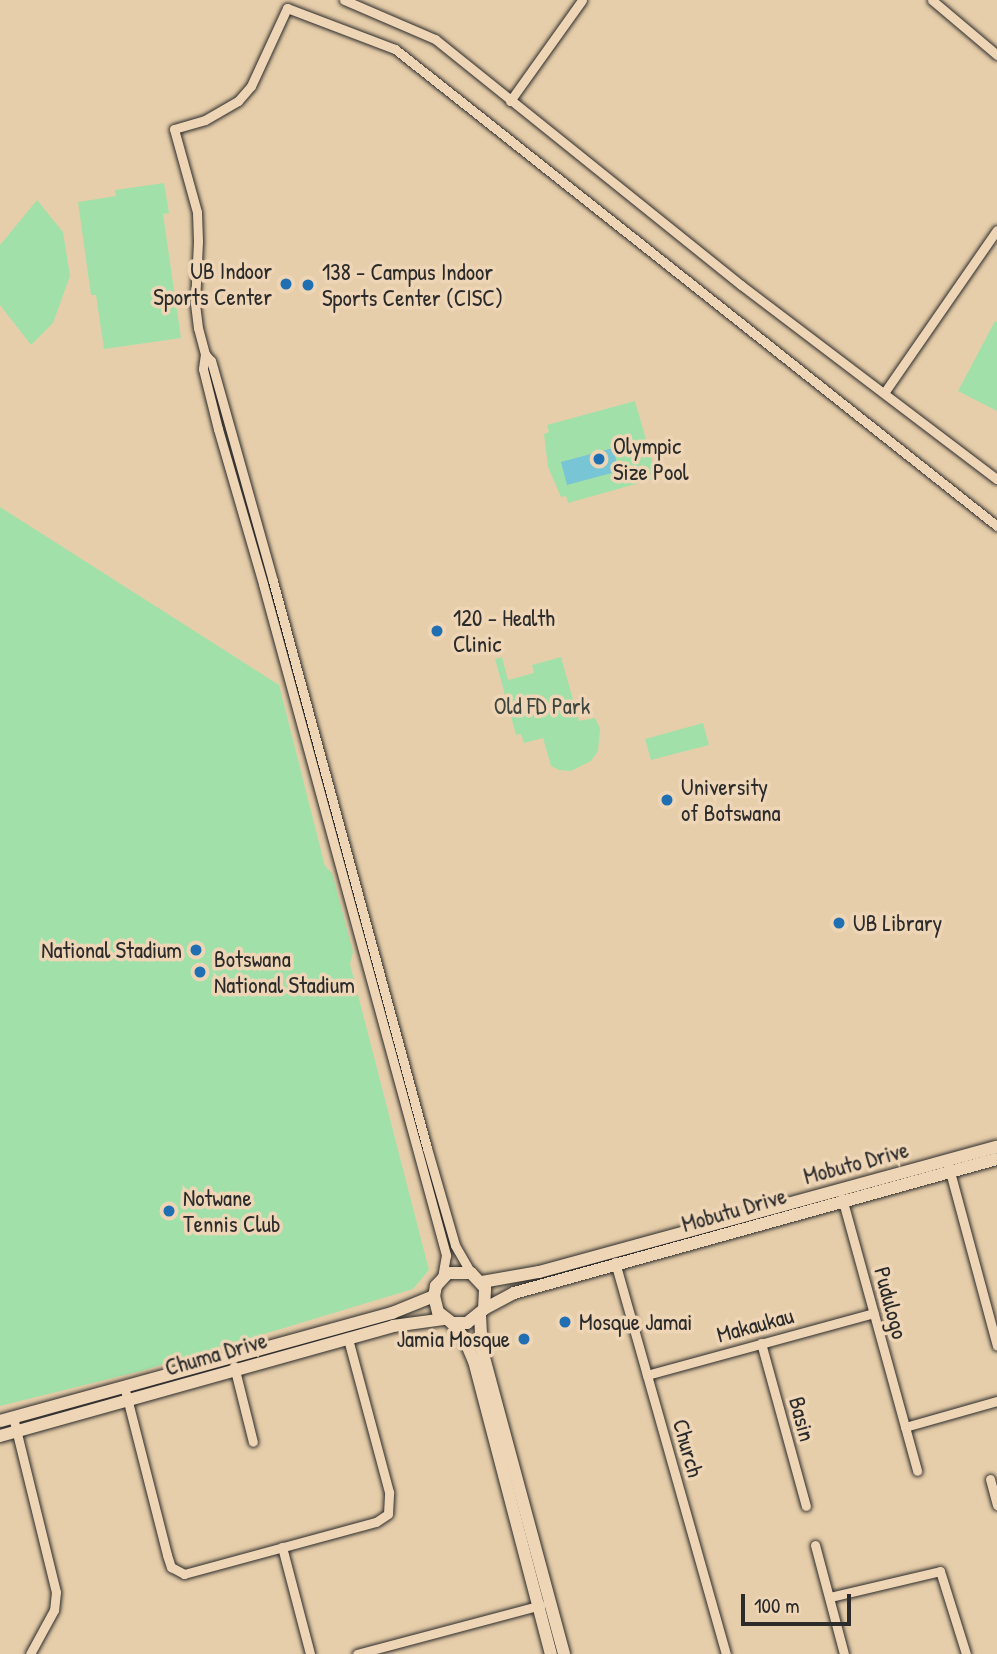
<!DOCTYPE html>
<html>
<head>
<meta charset="utf-8">
<style>
	body { margin:0 }
	#map { position:relative; width:997px; height:1654px; overflow:hidden; background:#e7ceaa; font-family:"Patrick Hand",sans-serif }
	div>[style] { position:absolute }
	[style*='--x'] { left:calc(var(--x)*1px); top:calc(var(--y)*1px); width:calc(var(--w)*1px); rotate:calc(var(--a)*1deg) }
	.green>* { inset:0; background:#a1e1a9 }
	.water>* { inset:0; background:#78c5d6 }
	.roads { filter:drop-shadow(0 0 2px #2b2b2b) drop-shadow(0 0 2px #2b2b2b) }
	.minor>* { height:9px; margin:-4.5px; padding:0 4.5px; transform-origin:4.5px; border-radius:4.5px; background:#eed5b6 }
	.secondary>* { height:12px; margin:-6px; padding:0 6px; transform-origin:6px; border-radius:6px; background:#eed5b6 }
	.dots>* { width:19px; height:19px; translate:-50% -50%; box-sizing:border-box; border:4px solid #eed5b6; border-radius:50% }
	span { translate:-50% -50%; white-space:nowrap; text-align:center; line-height:1.15; -webkit-text-stroke:7px #eed5b6; paint-order:stroke }
	.poi-label { font-size:23px; color:#2b2b2b }
	.right { translate:-100% -50%; text-align:right }
	.left { translate:0 -50%; text-align:left }
	.park-label { font-size:23px; color:#3d463e }
	.street-label { font-size:23px; color:#2b2b2b }
	.scale { position:absolute; left:741px; top:1594px; width:110px; height:32px; box-sizing:border-box; border:4px solid #2b2b2b; border-top:0; padding-left:9px; font-size:21px; line-height:24px; white-space:nowrap; color:#2b2b2b; -webkit-text-stroke:5px #eed5b6; paint-order:stroke }
</style>
</head>
<body>
<div id="map">
	<div class="green">
		<i style="clip-path:polygon(164px 183px,169px 213px,163px 214px,181px 338px,104px 349px,96px 295px,91px 295px,78px 202px,116px 196px,115px 190px)"></i>
		<i style="clip-path:polygon(37px 200px,63px 232px,70px 276px,53px 323px,31px 345px,0 305px,0 245px)"></i>
		<i style="clip-path:polygon(995px 321px,997px 322px,997px 411px,958px 391px)"></i>
		<i style="clip-path:polygon(635px 401px,657px 478px,568px 503px,566px 496px,561px 497px,548px 467px,544px 434px,549px 432px,547px 425px)"></i>
		<i style="clip-path:polygon(0 507px,279px 685px,325px 866px,332px 873px,353px 952px,350px 964px,429px 1270px,413px 1289px,141px 1371px,0 1406px)"></i>
		<i style="clip-path:polygon(502px 657px,508px 680px,534px 673px,532px 665px,561px 657px,579px 721px,595px 718px,600px 728px,598px 751px,591px 761px,571px 771px,559px 770px,551px 766px,543px 738px,524px 743px,521px 734px,516px 735px,495px 659px)"></i>
		<i style="clip-path:polygon(703px 723px,709px 745px,651px 760px,645px 739px)"></i>
	</div>
	<div class="water">
		<i style="clip-path:polygon(613px 448px,619px 471px,567px 485px,561px 462px)"></i>
	</div>
	<div class="roads">
		<div class="minor">
			<i style="--x:344;--y:0;--w:99;--a:23.2"></i>
			<i style="--x:435;--y:39;--w:393;--a:38.8"></i>
			<i style="--x:741;--y:285;--w:321;--a:37.2"></i>
			<i style="--x:932;--y:0;--w:85;--a:40.2"></i>
			<i style="--x:510;--y:101;--w:124;--a:-54.5"></i>
			<i style="--x:205;--y:354;--w:15;--a:98"></i>
			<i style="--x:203;--y:369;--w:62;--a:76"></i>
			<i style="--x:218;--y:429;--w:161;--a:73.8"></i>
			<i style="--x:263;--y:584;--w:696;--a:74.74"></i>
			<i style="--x:446;--y:1255;--w:23;--a:100"></i>
			<i style="--x:884;--y:393;--w:198;--a:-55.3"></i>
			<i style="--x:949;--y:1168;--w:184;--a:74.9"></i>
			<i style="--x:842;--y:1198;--w:283;--a:74.6"></i>
			<i style="--x:615;--y:1262;--w:407;--a:74.2"></i>
			<i style="--x:471;--y:1273;--w:32;--a:-120"></i>
			<i style="--x:455;--y:1245;--w:101;--a:-106.1"></i>
			<i style="--x:427;--y:1148;--w:588;--a:-105.2"></i>
			<i style="--x:273;--y:581;--w:229;--a:-105.7"></i>
			<i style="--x:211;--y:361;--w:9;--a:-131"></i>
			<i style="--x:205;--y:354;--w:27;--a:-105"></i>
			<i style="--x:198;--y:328;--w:25;--a:-97"></i>
			<i style="--x:195;--y:303;--w:62;--a:-87.2"></i>
			<i style="--x:198;--y:241;--w:29;--a:-92"></i>
			<i style="--x:197;--y:212;--w:86;--a:-105.5"></i>
			<i style="--x:174;--y:129;--w:32;--a:-16"></i>
			<i style="--x:205;--y:120;--w:38;--a:-30"></i>
			<i style="--x:238;--y:101;--w:20;--a:-49"></i>
			<i style="--x:251;--y:86;--w:86;--a:-65.2"></i>
			<i style="--x:287;--y:8;--w:116;--a:20.8"></i>
			<i style="--x:395;--y:49;--w:768;--a:38.39"></i>
			<i style="--x:761;--y:1343;--w:169;--a:74.6"></i>
			<i style="--x:234;--y:1366;--w:78;--a:76"></i>
			<i style="--x:647;--y:1375;--w:235;--a:-15.3"></i>
			<i style="--x:124;--y:1386;--w:174;--a:75.7"></i>
			<i style="--x:167;--y:1555;--w:13;--a:72"></i>
			<i style="--x:171;--y:1567;--w:15;--a:28"></i>
			<i style="--x:184;--y:1574;--w:199;--a:-15.2"></i>
			<i style="--x:376;--y:1522;--w:14;--a:-34"></i>
			<i style="--x:388;--y:1514;--w:22;--a:-87"></i>
			<i style="--x:389;--y:1492;--w:158;--a:-105"></i>
			<i style="--x:13;--y:1417;--w:180;--a:76.2"></i>
			<i style="--x:56;--y:1592;--w:18;--a:96"></i>
			<i style="--x:54;--y:1610;--w:50;--a:118.6"></i>
			<i style="--x:905;--y:1427;--w:96;--a:-15.8"></i>
			<i style="--x:990;--y:1479;--w:27;--a:75"></i>
			<i style="--x:815;--y:1545;--w:113;--a:75.1"></i>
			<i style="--x:282;--y:1547;--w:111;--a:75.3"></i>
			<i style="--x:830;--y:1597;--w:113;--a:-13.3"></i>
			<i style="--x:940;--y:1571;--w:87;--a:72.6"></i>
			<i style="--x:357;--y:1654;--w:190;--a:-14.9"></i>
		</div>
		<div class="secondary">
			<i style="--x:482;--y:1282;--w:58;--a:-10"></i>
			<i style="--x:539;--y:1272;--w:475;--a:-15.3"></i>
			<i style="--x:484;--y:1309;--w:21;--a:-87"></i>
			<i style="--x:485;--y:1288;--w:21;--a:-133"></i>
			<i style="--x:471;--y:1273;--w:23;--a:180"></i>
			<i style="--x:448;--y:1273;--w:18;--a:133"></i>
			<i style="--x:436;--y:1286;--w:10;--a:101"></i>
			<i style="--x:434;--y:1296;--w:16;--a:76"></i>
			<i style="--x:438;--y:1312;--w:18;--a:38"></i>
			<i style="--x:452;--y:1323;--w:15;--a:0"></i>
			<i style="--x:467;--y:1323;--w:22;--a:-39"></i>
			<i style="--x:484;--y:1309;--w:34;--a:-28"></i>
			<i style="--x:514;--y:1293;--w:501;--a:-15.51"></i>
			<i style="--x:480;--y:1315;--w:35;--a:87"></i>
			<i style="--x:482;--y:1350;--w:315;--a:74.9"></i>
			<i style="--x:452;--y:1323;--w:19;--a:51"></i>
			<i style="--x:464;--y:1338;--w:25;--a:67"></i>
			<i style="--x:474;--y:1361;--w:303;--a:75.3"></i>
			<i style="--x:0;--y:1421;--w:407;--a:-15.4"></i>
			<i style="--x:392;--y:1313;--w:45;--a:-22"></i>
			<i style="--x:0;--y:1436;--w:408;--a:-15.6"></i>
			<i style="--x:393;--y:1326;--w:51;--a:-7.8"></i>
		</div>
	</div>
	<div class="dots">
		<i style="left:286px;top:284px;background:#1f6fb2"></i>
		<i style="left:308px;top:285px;background:#1f6fb2"></i>
		<i style="left:599px;top:459px;background:#1f6fb2"></i>
		<i style="left:437px;top:631px;background:#1f6fb2"></i>
		<i style="left:667px;top:800px;background:#1f6fb2"></i>
		<i style="left:839px;top:923px;background:#1f6fb2"></i>
		<i style="left:196px;top:950px;background:#1f6fb2"></i>
		<i style="left:200px;top:972px;background:#1f6fb2"></i>
		<i style="left:169px;top:1211px;background:#1f6fb2"></i>
		<i style="left:565px;top:1322px;background:#1f6fb2"></i>
		<i style="left:524px;top:1339px;background:#1f6fb2"></i>
	</div>
	<div class="poi-label">
		<span class="right" style="left:272px;top:284px">UB Indoor<br>Sports Center</span>
		<span class="left" style="left:322px;top:285px">138 - Campus Indoor<br>Sports Center (CISC)</span>
		<span class="left" style="left:613px;top:459px">Olympic<br>Size Pool</span>
		<span class="left" style="left:453px;top:631px">120 - Health<br>Clinic</span>
		<span class="left" style="left:681px;top:800px">University<br>of Botswana</span>
		<span class="left" style="left:853px;top:923px">UB Library</span>
		<span class="right" style="left:182px;top:950px">National Stadium</span>
		<span class="left" style="left:214px;top:972px">Botswana<br>National Stadium</span>
		<span class="left" style="left:183px;top:1211px">Notwane<br>Tennis Club</span>
		<span class="left" style="left:579px;top:1322px">Mosque Jamai</span>
		<span class="right" style="left:510px;top:1339px">Jamia Mosque</span>
	</div>
	<div class="park-label">
		<span style="left:542px;top:706px">Old FD Park</span>
	</div>
	<div class="street-label">
		<span style="left:856px;top:1163px;rotate:-15deg">Mobuto Drive</span>
		<span style="left:734px;top:1210px;rotate:-16deg">Mobutu Drive</span>
		<span style="left:891px;top:1303px;rotate:75deg">Pudulogo</span>
		<span style="left:755px;top:1325px;rotate:-15deg">Makaukau</span>
		<span style="left:216px;top:1354px;rotate:-16deg">Chuma Drive</span>
		<span style="left:802px;top:1419px;rotate:75deg">Basin</span>
		<span style="left:688px;top:1448px;rotate:74deg">Church</span>
	</div>
	<div class="scale">100 m</div>
</div>
</body>
</html>
